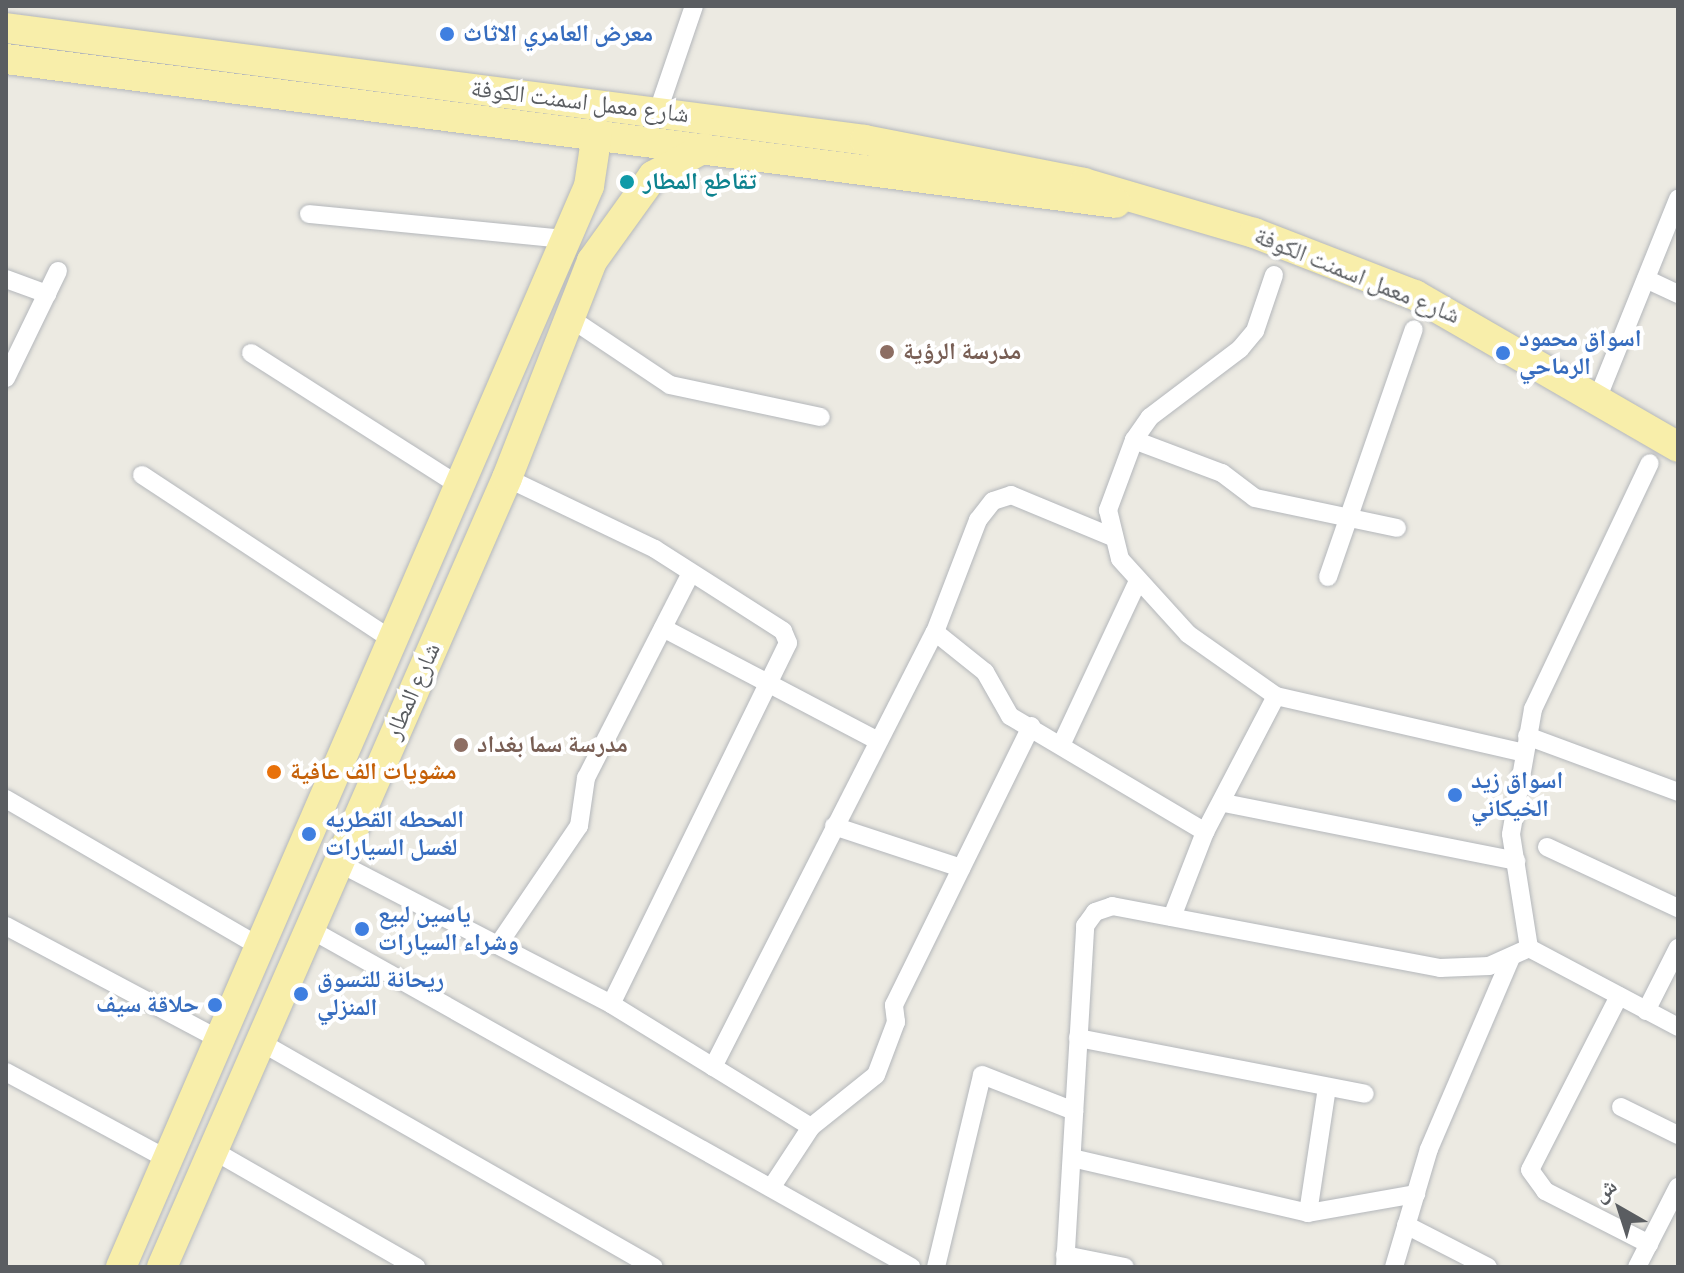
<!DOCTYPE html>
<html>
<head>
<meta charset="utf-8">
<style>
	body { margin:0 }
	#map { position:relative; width:1684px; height:1273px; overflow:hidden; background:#eceae2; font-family:"Roboto Condensed","Noto Naskh Arabic",sans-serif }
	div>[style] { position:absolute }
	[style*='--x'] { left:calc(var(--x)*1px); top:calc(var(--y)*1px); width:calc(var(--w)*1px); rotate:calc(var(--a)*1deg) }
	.roads { filter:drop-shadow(0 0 2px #b4b7bb) drop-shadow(0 0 2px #b4b7bb) }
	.minor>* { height:18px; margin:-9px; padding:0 9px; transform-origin:9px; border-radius:9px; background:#fff }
	.primary>* { height:30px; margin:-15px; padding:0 15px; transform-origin:15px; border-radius:15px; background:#f8eeaa }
	.dots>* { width:22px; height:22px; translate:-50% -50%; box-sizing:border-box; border:4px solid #fff; border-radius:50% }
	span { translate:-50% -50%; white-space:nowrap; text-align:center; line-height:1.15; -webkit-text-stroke:8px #fff; paint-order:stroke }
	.shop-label { font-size:24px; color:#366cbe; font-weight:700 }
	.left { translate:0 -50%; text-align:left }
	.right { translate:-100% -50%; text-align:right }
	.street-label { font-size:24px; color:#5a5d61 }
	.culture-label { font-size:24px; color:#0d838f; font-weight:700 }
	.education-label { font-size:24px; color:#785e54; font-weight:700 }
	.food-label { font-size:24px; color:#c56008; font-weight:700 }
	.frame { position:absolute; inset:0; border:8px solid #5a5d61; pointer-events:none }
	.north { position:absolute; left:1580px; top:1169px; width:80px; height:80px; -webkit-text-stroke:6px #fff; paint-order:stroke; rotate:321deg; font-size:22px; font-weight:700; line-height:32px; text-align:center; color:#5a5d61 }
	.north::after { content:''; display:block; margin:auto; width:28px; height:36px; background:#5a5d61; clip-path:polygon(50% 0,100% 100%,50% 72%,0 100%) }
</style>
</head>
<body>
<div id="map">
	<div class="roads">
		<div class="minor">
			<i style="--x:658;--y:111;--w:111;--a:-71.1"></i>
			<i style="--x:309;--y:214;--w:258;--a:5.6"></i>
			<i style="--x:1274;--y:275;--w:59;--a:108.7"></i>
			<i style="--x:1255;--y:331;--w:23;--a:130"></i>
			<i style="--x:1240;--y:349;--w:113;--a:142.9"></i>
			<i style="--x:1150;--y:417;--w:28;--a:125"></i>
			<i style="--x:1134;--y:440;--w:75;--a:110.4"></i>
			<i style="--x:1108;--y:510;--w:50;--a:76.2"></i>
			<i style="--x:1120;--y:559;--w:101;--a:47.8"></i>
			<i style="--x:1188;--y:634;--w:108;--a:35.2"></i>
			<i style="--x:1276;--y:696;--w:254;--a:12.9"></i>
			<i style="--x:6;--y:279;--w:44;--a:20.1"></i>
			<i style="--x:1646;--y:279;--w:35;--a:25"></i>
			<i style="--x:570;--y:318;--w:120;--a:33.8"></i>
			<i style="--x:670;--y:385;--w:154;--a:12"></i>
			<i style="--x:251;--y:353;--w:246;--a:32.5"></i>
			<i style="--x:6;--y:378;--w:119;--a:-64.1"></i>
			<i style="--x:1598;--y:397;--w:214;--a:-68"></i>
			<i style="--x:1134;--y:440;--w:94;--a:20.6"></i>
			<i style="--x:1222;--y:473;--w:41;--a:37.1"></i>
			<i style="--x:1255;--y:498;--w:145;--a:11.9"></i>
			<i style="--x:142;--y:475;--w:298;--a:33.4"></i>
			<i style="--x:507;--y:478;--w:164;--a:25.6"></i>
			<i style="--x:655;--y:549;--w:152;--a:32.6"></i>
			<i style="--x:783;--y:631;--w:13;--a:67"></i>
			<i style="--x:788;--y:643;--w:402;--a:116.1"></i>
			<i style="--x:1328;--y:577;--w:262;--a:-70.9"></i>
			<i style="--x:663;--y:628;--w:243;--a:27.7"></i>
			<i style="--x:935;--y:632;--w:64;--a:38.7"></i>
			<i style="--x:985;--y:672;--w:51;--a:60.4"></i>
			<i style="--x:1010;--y:716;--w:227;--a:30.7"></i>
			<i style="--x:1527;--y:736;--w:161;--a:20.3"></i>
			<i style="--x:1063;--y:741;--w:174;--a:-64.9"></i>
			<i style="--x:6;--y:799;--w:294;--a:30.2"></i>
			<i style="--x:1224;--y:803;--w:298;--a:11.2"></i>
			<i style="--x:834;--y:826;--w:134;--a:18.3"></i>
			<i style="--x:1547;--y:847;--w:145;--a:25"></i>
			<i style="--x:337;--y:862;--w:309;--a:27.4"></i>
			<i style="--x:611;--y:1004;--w:235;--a:31.6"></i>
			<i style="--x:1172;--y:917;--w:91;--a:-68.8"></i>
			<i style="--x:1205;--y:832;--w:153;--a:-62.4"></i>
			<i style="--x:6;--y:926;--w:242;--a:28"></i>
			<i style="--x:308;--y:928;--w:692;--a:29.34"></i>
			<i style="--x:498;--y:945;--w:144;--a:-55.8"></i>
			<i style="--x:579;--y:826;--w:49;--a:-81.7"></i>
			<i style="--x:586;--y:778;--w:230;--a:-62.9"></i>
			<i style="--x:1529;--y:948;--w:115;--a:-99"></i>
			<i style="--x:1511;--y:834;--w:127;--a:-80"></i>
			<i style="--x:1533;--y:709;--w:272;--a:-64.6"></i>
			<i style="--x:1529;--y:948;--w:169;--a:27.9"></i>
			<i style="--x:1619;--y:996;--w:195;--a:117.1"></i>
			<i style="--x:1530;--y:1170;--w:26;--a:54"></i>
			<i style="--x:1545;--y:1191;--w:117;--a:27"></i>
			<i style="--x:1646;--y:1011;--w:71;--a:-63.1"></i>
			<i style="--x:1078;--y:1038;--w:292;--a:11"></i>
			<i style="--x:257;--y:1040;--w:457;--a:29.8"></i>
			<i style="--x:713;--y:1067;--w:488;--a:-63"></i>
			<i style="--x:935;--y:632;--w:120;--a:-69"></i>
			<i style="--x:978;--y:520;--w:24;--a:-52"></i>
			<i style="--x:993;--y:501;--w:19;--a:-18"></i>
			<i style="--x:1011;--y:495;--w:107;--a:22.5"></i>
			<i style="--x:6;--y:1072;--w:185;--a:28.4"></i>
			<i style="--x:1621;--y:1107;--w:64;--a:26.2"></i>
			<i style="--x:209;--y:1148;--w:239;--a:29.9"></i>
			<i style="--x:1072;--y:1158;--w:242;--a:13.1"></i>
			<i style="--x:1308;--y:1213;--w:110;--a:-10"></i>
			<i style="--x:771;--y:1188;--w:73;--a:-56.7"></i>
			<i style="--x:811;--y:1127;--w:83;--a:-38.7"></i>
			<i style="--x:876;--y:1075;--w:57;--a:-69.3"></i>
			<i style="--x:896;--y:1022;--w:17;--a:-97"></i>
			<i style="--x:894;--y:1005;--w:311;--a:-63.8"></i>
			<i style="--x:1308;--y:1213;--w:127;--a:-81.4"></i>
			<i style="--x:1406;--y:1225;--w:92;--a:27.1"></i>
			<i style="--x:1065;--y:1255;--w:61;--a:11.3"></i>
			<i style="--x:936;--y:1267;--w:197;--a:-76.5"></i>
			<i style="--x:982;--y:1075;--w:99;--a:21.4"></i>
			<i style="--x:1065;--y:1267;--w:342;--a:-86.6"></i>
			<i style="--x:1085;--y:926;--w:17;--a:-54"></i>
			<i style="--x:1095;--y:912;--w:18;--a:-19"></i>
			<i style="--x:1112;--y:906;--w:334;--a:10.7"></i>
			<i style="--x:1440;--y:968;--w:49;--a:-2.3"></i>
			<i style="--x:1489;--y:966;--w:44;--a:-24.2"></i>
			<i style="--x:1394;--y:1267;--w:123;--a:-73.5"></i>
			<i style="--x:1429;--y:1149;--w:208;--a:-66.8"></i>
			<i style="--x:1637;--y:1267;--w:90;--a:-62.9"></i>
		</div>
		<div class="primary">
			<i style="--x:6;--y:28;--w:866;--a:7.43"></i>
			<i style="--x:865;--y:140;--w:223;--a:11.1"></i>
			<i style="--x:1084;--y:183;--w:177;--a:16.4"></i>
			<i style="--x:1254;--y:233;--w:173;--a:21.1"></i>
			<i style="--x:1415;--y:295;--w:304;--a:30"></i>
			<i style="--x:6;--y:59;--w:1119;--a:7.39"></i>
			<i style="--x:121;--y:1267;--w:1178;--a:-66.59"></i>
			<i style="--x:589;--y:186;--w:54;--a:-81.4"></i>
			<i style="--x:162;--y:1267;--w:861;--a:-66.38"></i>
			<i style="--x:507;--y:478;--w:233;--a:-68.6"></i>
			<i style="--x:592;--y:261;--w:105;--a:-54.3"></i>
			<i style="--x:653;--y:176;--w:58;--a:-28.8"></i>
		</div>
	</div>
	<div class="dots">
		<i style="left:447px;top:34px;background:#3f7fe0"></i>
		<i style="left:627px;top:182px;background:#0f9aa8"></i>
		<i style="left:887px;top:352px;background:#8d6e63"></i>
		<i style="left:1503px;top:353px;background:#3f7fe0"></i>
		<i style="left:461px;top:745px;background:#8d6e63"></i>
		<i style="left:274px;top:772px;background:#e8710a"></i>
		<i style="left:1455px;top:795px;background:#3f7fe0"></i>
		<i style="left:309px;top:834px;background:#3f7fe0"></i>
		<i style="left:362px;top:929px;background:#3f7fe0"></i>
		<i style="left:301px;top:994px;background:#3f7fe0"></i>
		<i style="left:215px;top:1005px;background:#3f7fe0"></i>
	</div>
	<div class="shop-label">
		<span class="left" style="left:463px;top:34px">معرض العامري الاثاث</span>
		<span class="left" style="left:1519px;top:353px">اسواق محمود<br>الرماحي</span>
		<span class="left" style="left:1471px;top:795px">اسواق زيد<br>الخيكاني</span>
		<span class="left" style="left:325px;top:834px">المحطه القطريه<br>لغسل السيارات</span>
		<span class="left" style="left:378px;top:929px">ياسين لبيع<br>وشراء السيارات</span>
		<span class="left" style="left:317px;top:994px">ريحانة للتسوق<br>المنزلي</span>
		<span class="right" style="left:199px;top:1005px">حلاقة سيف</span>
	</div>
	<div class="street-label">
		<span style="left:580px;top:102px;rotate:7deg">شارع معمل اسمنت الكوفة</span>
		<span style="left:1357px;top:276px;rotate:22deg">شارع معمل اسمنت الكوفة</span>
		<span style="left:413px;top:691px;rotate:-66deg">شارع المطار</span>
	</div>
	<div class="culture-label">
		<span class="left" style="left:643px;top:182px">تقاطع المطار</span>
	</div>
	<div class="education-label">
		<span class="left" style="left:903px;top:352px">مدرسة الرؤية</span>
		<span class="left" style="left:477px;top:745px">مدرسة سما بغداد</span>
	</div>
	<div class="food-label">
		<span class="left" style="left:290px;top:772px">مشويات الف عافية</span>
	</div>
	<div class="frame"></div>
	<div class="north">ش</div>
</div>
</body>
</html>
